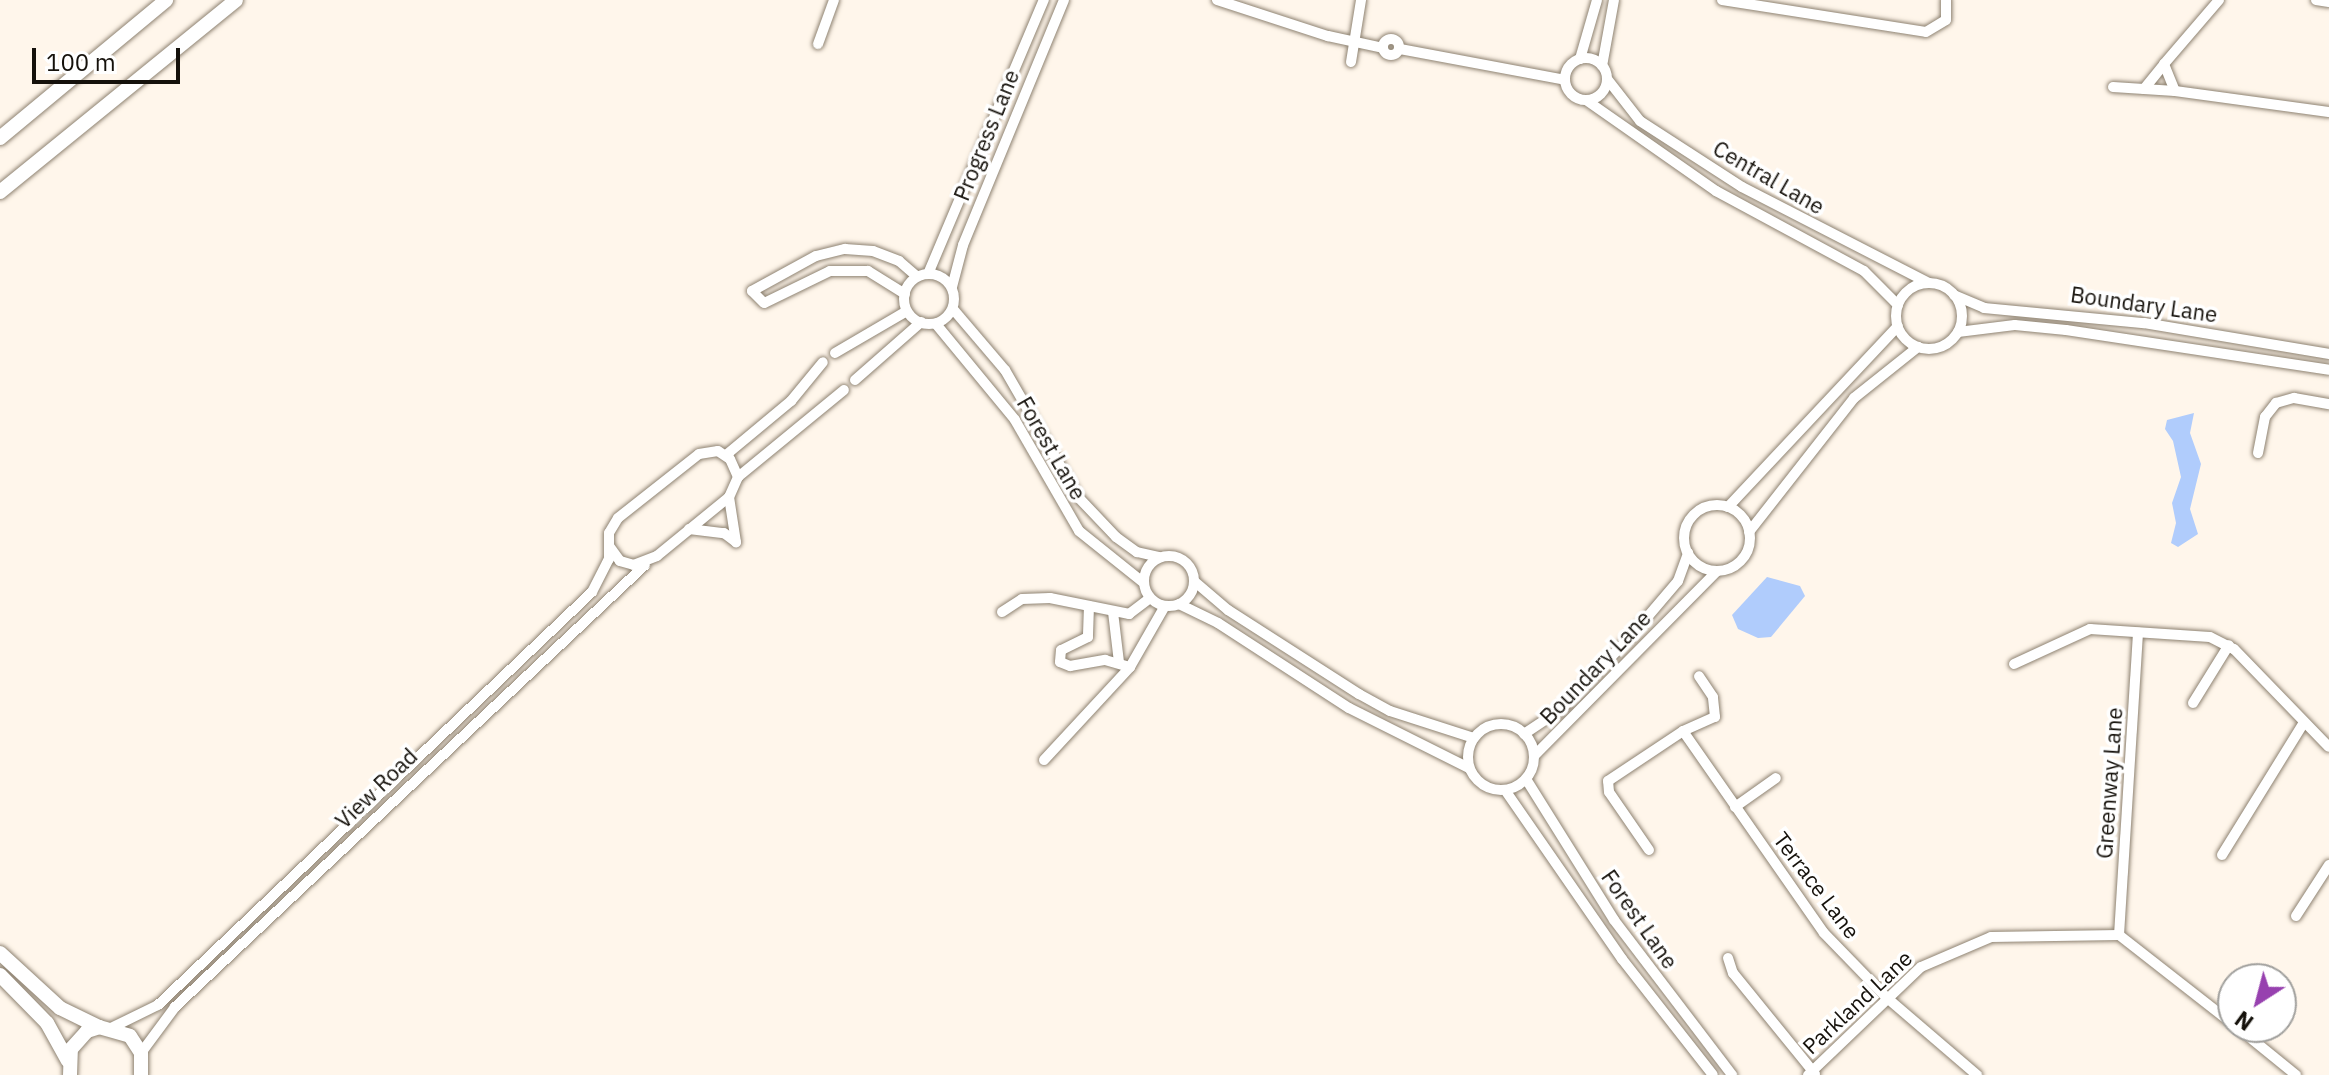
<!DOCTYPE html>
<html>
<head>
<meta charset="utf-8">
<style>
	body { margin:0 }
	#map { position:relative; width:2329px; height:1075px; overflow:hidden; background:#fff6eb; font-family:"IBM Plex Sans",sans-serif }
	div>[style] { position:absolute }
	[style*='--x'] { left:calc(var(--x)*1px); top:calc(var(--y)*1px); width:calc(var(--w)*1px); rotate:calc(var(--a)*1deg) }
	.water>* { inset:0; background:#b0ccfc }
	.roads { filter:drop-shadow(0 0 2px #8e8271) drop-shadow(0 0 2px #8e8271) }
	.street>* { height:10px; margin:-5px; padding:0 5px; transform-origin:5px; border-radius:5px; background:#fff }
	.street>.ring { margin:-5px; padding:0; box-sizing:content-box; background:none; border:10px solid #fff; border-radius:50% }
	.secondary>* { height:14px; margin:-7px; padding:0 7px; transform-origin:7px; border-radius:7px; background:#fff }
	span { translate:-50% -50%; white-space:nowrap; text-align:center; line-height:1.15; -webkit-text-stroke:7px #fff; paint-order:stroke }
	.street-label { font-size:22px; color:#15110b }
	.north { position:absolute; left:2217px; top:963px; width:80px; height:80px; box-sizing:border-box; background:#fff; border:2px solid #a1a09d; border-radius:50%; rotate:216deg; font-size:22px; font-weight:700; line-height:32px; text-align:center; color:#15110b }
	.north::after { content:''; display:block; margin:auto; width:28px; height:36px; background:#9741af; clip-path:polygon(50% 0,100% 100%,50% 72%,0 100%) }
	.scale { position:absolute; left:32px; top:48px; width:148px; height:36px; box-sizing:border-box; border:4px solid #15110b; border-top:0; padding-left:10px; font-size:24px; line-height:28px; white-space:nowrap; color:#15110b; -webkit-text-stroke:6px #fff; paint-order:stroke }
</style>
</head>
<body>
<div id="map">
	<div class="water">
		<i style="clip-path:polygon(2194px 413px,2190px 433px,2201px 464px,2190px 509px,2198px 534px,2178px 547px,2171px 543px,2176px 523px,2172px 503px,2181px 477px,2173px 441px,2165px 429px,2167px 420px)"></i>
		<i style="clip-path:polygon(1767px 577px,1800px 586px,1805px 596px,1771px 637px,1758px 638px,1738px 629px,1732px 615px)"></i>
	</div>
	<div class="roads">
		<div class="street">
			<i style="--x:1217;--y:0;--w:117;--a:18"></i>
			<i style="--x:1328;--y:36;--w:56;--a:12.3"></i>
			<i style="--x:1722;--y:0;--w:206;--a:8.9"></i>
			<i style="--x:1926;--y:32;--w:23;--a:-31"></i>
			<i style="--x:1946;--y:20;--w:20;--a:-90"></i>
			<i style="--x:2219;--y:0;--w:84;--a:130.7"></i>
			<i style="--x:2164;--y:64;--w:29;--a:68"></i>
			<i style="--x:2175;--y:91;--w:155;--a:7.8"></i>
			<i style="--x:2316;--y:0;--w:13;--a:9"></i>
			<i class="ring" style="left:1383px;top:39px;width:6px;height:6px"></i>
			<i style="--x:818;--y:44;--w:47;--a:-70"></i>
			<i style="--x:1400;--y:49;--w:168;--a:10.6"></i>
			<i class="ring" style="left:1565px;top:58px;width:32px;height:32px"></i>
			<i style="--x:1580;--y:59;--w:61;--a:-73.9"></i>
			<i style="--x:1351;--y:62;--w:63;--a:-80.8"></i>
			<i style="--x:1602;--y:66;--w:67;--a:-79.7"></i>
			<i style="--x:1608;--y:80;--w:52;--a:52"></i>
			<i style="--x:1640;--y:121;--w:121;--a:32.9"></i>
			<i style="--x:1742;--y:187;--w:210;--a:27.2"></i>
			<i style="--x:2113;--y:87;--w:62;--a:3.7"></i>
			<i style="--x:2144;--y:89;--w:32;--a:-51"></i>
			<i style="--x:1586;--y:100;--w:159;--a:35"></i>
			<i style="--x:1716;--y:191;--w:168;--a:28.4"></i>
			<i style="--x:1864;--y:271;--w:48;--a:45"></i>
			<i class="ring" style="left:904px;top:274px;width:40px;height:40px"></i>
			<i style="--x:928;--y:274;--w:298;--a:-67.1"></i>
			<i class="ring" style="left:1896px;top:283px;width:56px;height:56px"></i>
			<i style="--x:952;--y:287;--w:43;--a:-75.3"></i>
			<i style="--x:963;--y:245;--w:265;--a:-67.6"></i>
			<i style="--x:905;--y:294;--w:44;--a:-148.1"></i>
			<i style="--x:868;--y:271;--w:38;--a:180"></i>
			<i style="--x:830;--y:271;--w:73;--a:154.1"></i>
			<i style="--x:764;--y:303;--w:17;--a:-135"></i>
			<i style="--x:752;--y:291;--w:73;--a:-28.7"></i>
			<i style="--x:816;--y:256;--w:30;--a:-14"></i>
			<i style="--x:845;--y:249;--w:28;--a:4"></i>
			<i style="--x:873;--y:251;--w:28;--a:21"></i>
			<i style="--x:899;--y:261;--w:23;--a:41"></i>
			<i style="--x:1954;--y:295;--w:33;--a:23"></i>
			<i style="--x:1984;--y:308;--w:161;--a:5.4"></i>
			<i style="--x:2144;--y:323;--w:188;--a:9.5"></i>
			<i style="--x:953;--y:309;--w:80;--a:49.6"></i>
			<i style="--x:1005;--y:370;--w:148;--a:60"></i>
			<i style="--x:1079;--y:498;--w:54;--a:46.5"></i>
			<i style="--x:1116;--y:537;--w:26;--a:36"></i>
			<i style="--x:1137;--y:552;--w:23;--a:13"></i>
			<i style="--x:936;--y:324;--w:124;--a:50.5"></i>
			<i style="--x:1015;--y:420;--w:128;--a:60"></i>
			<i style="--x:1079;--y:531;--w:83;--a:38.7"></i>
			<i style="--x:1958;--y:332;--w:57;--a:-7"></i>
			<i style="--x:2015;--y:325;--w:51;--a:5.6"></i>
			<i style="--x:2066;--y:330;--w:266;--a:8.6"></i>
			<i style="--x:835;--y:353;--w:83;--a:-30.3"></i>
			<i style="--x:855;--y:380;--w:88;--a:-41.3"></i>
			<i style="--x:2258;--y:453;--w:37;--a:-79"></i>
			<i style="--x:2265;--y:417;--w:18;--a:-52"></i>
			<i style="--x:2276;--y:403;--w:19;--a:-16"></i>
			<i style="--x:2294;--y:398;--w:36;--a:10"></i>
			<i style="--x:726;--y:455;--w:85;--a:-39.7"></i>
			<i style="--x:791;--y:401;--w:50;--a:-50.6"></i>
			<i style="--x:738;--y:477;--w:137;--a:-39.4"></i>
			<i style="--x:729;--y:497;--w:46;--a:81.2"></i>
			<i class="ring" style="left:1684px;top:505px;width:56px;height:56px"></i>
			<i style="--x:1728;--y:507;--w:248;--a:-46.8"></i>
			<i style="--x:689;--y:529;--w:35;--a:7"></i>
			<i style="--x:724;--y:533;--w:15;--a:37"></i>
			<i style="--x:1749;--y:532;--w:170;--a:-51.9"></i>
			<i style="--x:1854;--y:398;--w:82;--a:-38.6"></i>
			<i class="ring" style="left:1144px;top:556px;width:40px;height:40px"></i>
			<i style="--x:1194;--y:581;--w:45;--a:40.5"></i>
			<i style="--x:1228;--y:610;--w:156;--a:32.7"></i>
			<i style="--x:1359;--y:694;--w:35;--a:29"></i>
			<i style="--x:1390;--y:711;--w:88;--a:17.8"></i>
			<i style="--x:1179;--y:604;--w:43;--a:26"></i>
			<i style="--x:1218;--y:623;--w:156;--a:33"></i>
			<i style="--x:1349;--y:708;--w:134;--a:26.6"></i>
			<i style="--x:1089;--y:606;--w:31;--a:92"></i>
			<i style="--x:1088;--y:637;--w:30;--a:154"></i>
			<i style="--x:1061;--y:650;--w:12;--a:95"></i>
			<i style="--x:1060;--y:662;--w:11;--a:22"></i>
			<i style="--x:1070;--y:666;--w:36;--a:-10"></i>
			<i style="--x:1105;--y:660;--w:26;--a:16"></i>
			<i style="--x:1002;--y:612;--w:24;--a:-33"></i>
			<i style="--x:1022;--y:599;--w:28;--a:-2"></i>
			<i style="--x:1050;--y:598;--w:81;--a:11.4"></i>
			<i style="--x:1129;--y:614;--w:26;--a:-37"></i>
			<i style="--x:1113;--y:612;--w:50;--a:83.2"></i>
			<i style="--x:2014;--y:664;--w:84;--a:-24.7"></i>
			<i style="--x:2090;--y:629;--w:120;--a:3.8"></i>
			<i style="--x:2210;--y:637;--w:27;--a:27"></i>
			<i style="--x:2234;--y:649;--w:136;--a:45.9"></i>
			<i style="--x:2193;--y:703;--w:68;--a:-58.2"></i>
			<i class="ring" style="left:1468px;top:724px;width:56px;height:56px"></i>
			<i style="--x:1683;--y:731;--w:246;--a:55.1"></i>
			<i style="--x:1824;--y:933;--w:89;--a:45.9"></i>
			<i style="--x:1886;--y:997;--w:120;--a:40.6"></i>
			<i style="--x:1524;--y:734;--w:43;--a:-33.7"></i>
			<i style="--x:1560;--y:710;--w:104;--a:-46.2"></i>
			<i style="--x:1632;--y:635;--w:71;--a:-49.6"></i>
			<i style="--x:1678;--y:581;--w:30;--a:-70"></i>
			<i style="--x:1534;--y:756;--w:260;--a:-45.3"></i>
			<i style="--x:1044;--y:760;--w:127;--a:-47.2"></i>
			<i style="--x:1130;--y:667;--w:70;--a:-60.2"></i>
			<i style="--x:1526;--y:779;--w:166;--a:58"></i>
			<i style="--x:1614;--y:920;--w:195;--a:52.7"></i>
			<i style="--x:1505;--y:790;--w:206;--a:55.3"></i>
			<i style="--x:1622;--y:959;--w:147;--a:51.9"></i>
			<i style="--x:1735;--y:807;--w:50;--a:-35.3"></i>
			<i style="--x:1649;--y:850;--w:70;--a:-124.6"></i>
			<i style="--x:1609;--y:792;--w:11;--a:-95"></i>
			<i style="--x:1608;--y:781;--w:90;--a:-33.7"></i>
			<i style="--x:1683;--y:731;--w:35;--a:-24"></i>
			<i style="--x:1715;--y:717;--w:20;--a:-96"></i>
			<i style="--x:1713;--y:697;--w:25;--a:-124"></i>
			<i style="--x:2222;--y:855;--w:156;--a:-58.3"></i>
			<i style="--x:2296;--y:916;--w:61;--a:-57.1"></i>
			<i style="--x:2119;--y:935;--w:303;--a:-86.4"></i>
			<i style="--x:1728;--y:958;--w:16;--a:72"></i>
			<i style="--x:1733;--y:973;--w:130;--a:50.9"></i>
			<i style="--x:2237;--y:1027;--w:76;--a:39.1"></i>
			<i style="--x:111;--y:1028;--w:52;--a:-26.1"></i>
			<i style="--x:158;--y:1005;--w:599;--a:-43.58"></i>
			<i style="--x:592;--y:592;--w:37;--a:-63"></i>
			<i style="--x:609;--y:559;--w:26;--a:-90"></i>
			<i style="--x:609;--y:533;--w:17;--a:-59"></i>
			<i style="--x:618;--y:518;--w:103;--a:-38.3"></i>
			<i style="--x:699;--y:454;--w:19;--a:-9"></i>
			<i style="--x:718;--y:451;--w:14;--a:34"></i>
			<i style="--x:730;--y:459;--w:20;--a:66"></i>
			<i style="--x:738;--y:477;--w:22;--a:114"></i>
			<i style="--x:729;--y:497;--w:93;--a:140.7"></i>
			<i style="--x:657;--y:556;--w:25;--a:159"></i>
			<i style="--x:634;--y:565;--w:15;--a:-164"></i>
			<i style="--x:620;--y:561;--w:17;--a:-126"></i>
			<i style="--x:141;--y:1053;--w:57;--a:-53.5"></i>
			<i style="--x:175;--y:1007;--w:645;--a:-43.24"></i>
			<i style="--x:1808;--y:1075;--w:156;--a:-43.7"></i>
			<i style="--x:1921;--y:967;--w:76;--a:-23.2"></i>
			<i style="--x:1991;--y:937;--w:128;--a:-0.9"></i>
			<i style="--x:2119;--y:935;--w:145;--a:38"></i>
		</div>
		<div class="secondary">
			<i style="--x:0;--y:138;--w:216;--a:-39.7"></i>
			<i style="--x:0;--y:192;--w:304;--a:-39.1"></i>
			<i style="--x:0;--y:953;--w:81;--a:42.5"></i>
			<i style="--x:60;--y:1008;--w:43;--a:26"></i>
			<i style="--x:0;--y:975;--w:67;--a:45.6"></i>
			<i style="--x:47;--y:1023;--w:43;--a:61.1"></i>
			<i style="--x:70;--y:1075;--w:26;--a:-88"></i>
			<i style="--x:71;--y:1049;--w:24;--a:-48"></i>
			<i style="--x:87;--y:1031;--w:13;--a:-18"></i>
			<i style="--x:99;--y:1027;--w:32;--a:16"></i>
			<i style="--x:130;--y:1036;--w:20;--a:57"></i>
			<i style="--x:141;--y:1053;--w:22;--a:90"></i>
		</div>
	</div>
	<div class="street-label">
		<span style="left:986px;top:135px;rotate:-68deg">Progress Lane</span>
		<span style="left:1769px;top:177px;rotate:30deg">Central Lane</span>
		<span style="left:2144px;top:304px;rotate:8deg">Boundary Lane</span>
		<span style="left:1052px;top:448px;rotate:60deg">Forest Lane</span>
		<span style="left:1595px;top:667px;rotate:-46deg">Boundary Lane</span>
		<span style="left:2109px;top:783px;rotate:-86deg">Greenway Lane</span>
		<span style="left:376px;top:788px;rotate:-44deg">View Road</span>
		<span style="left:1817px;top:885px;rotate:53deg">Terrace Lane</span>
		<span style="left:1640px;top:919px;rotate:55deg">Forest Lane</span>
		<span style="left:1857px;top:1002px;rotate:-43deg">Parkland Lane</span>
	</div>
	<div class="north">N</div>
	<div class="scale">100 m</div>
</div>
</body>
</html>
